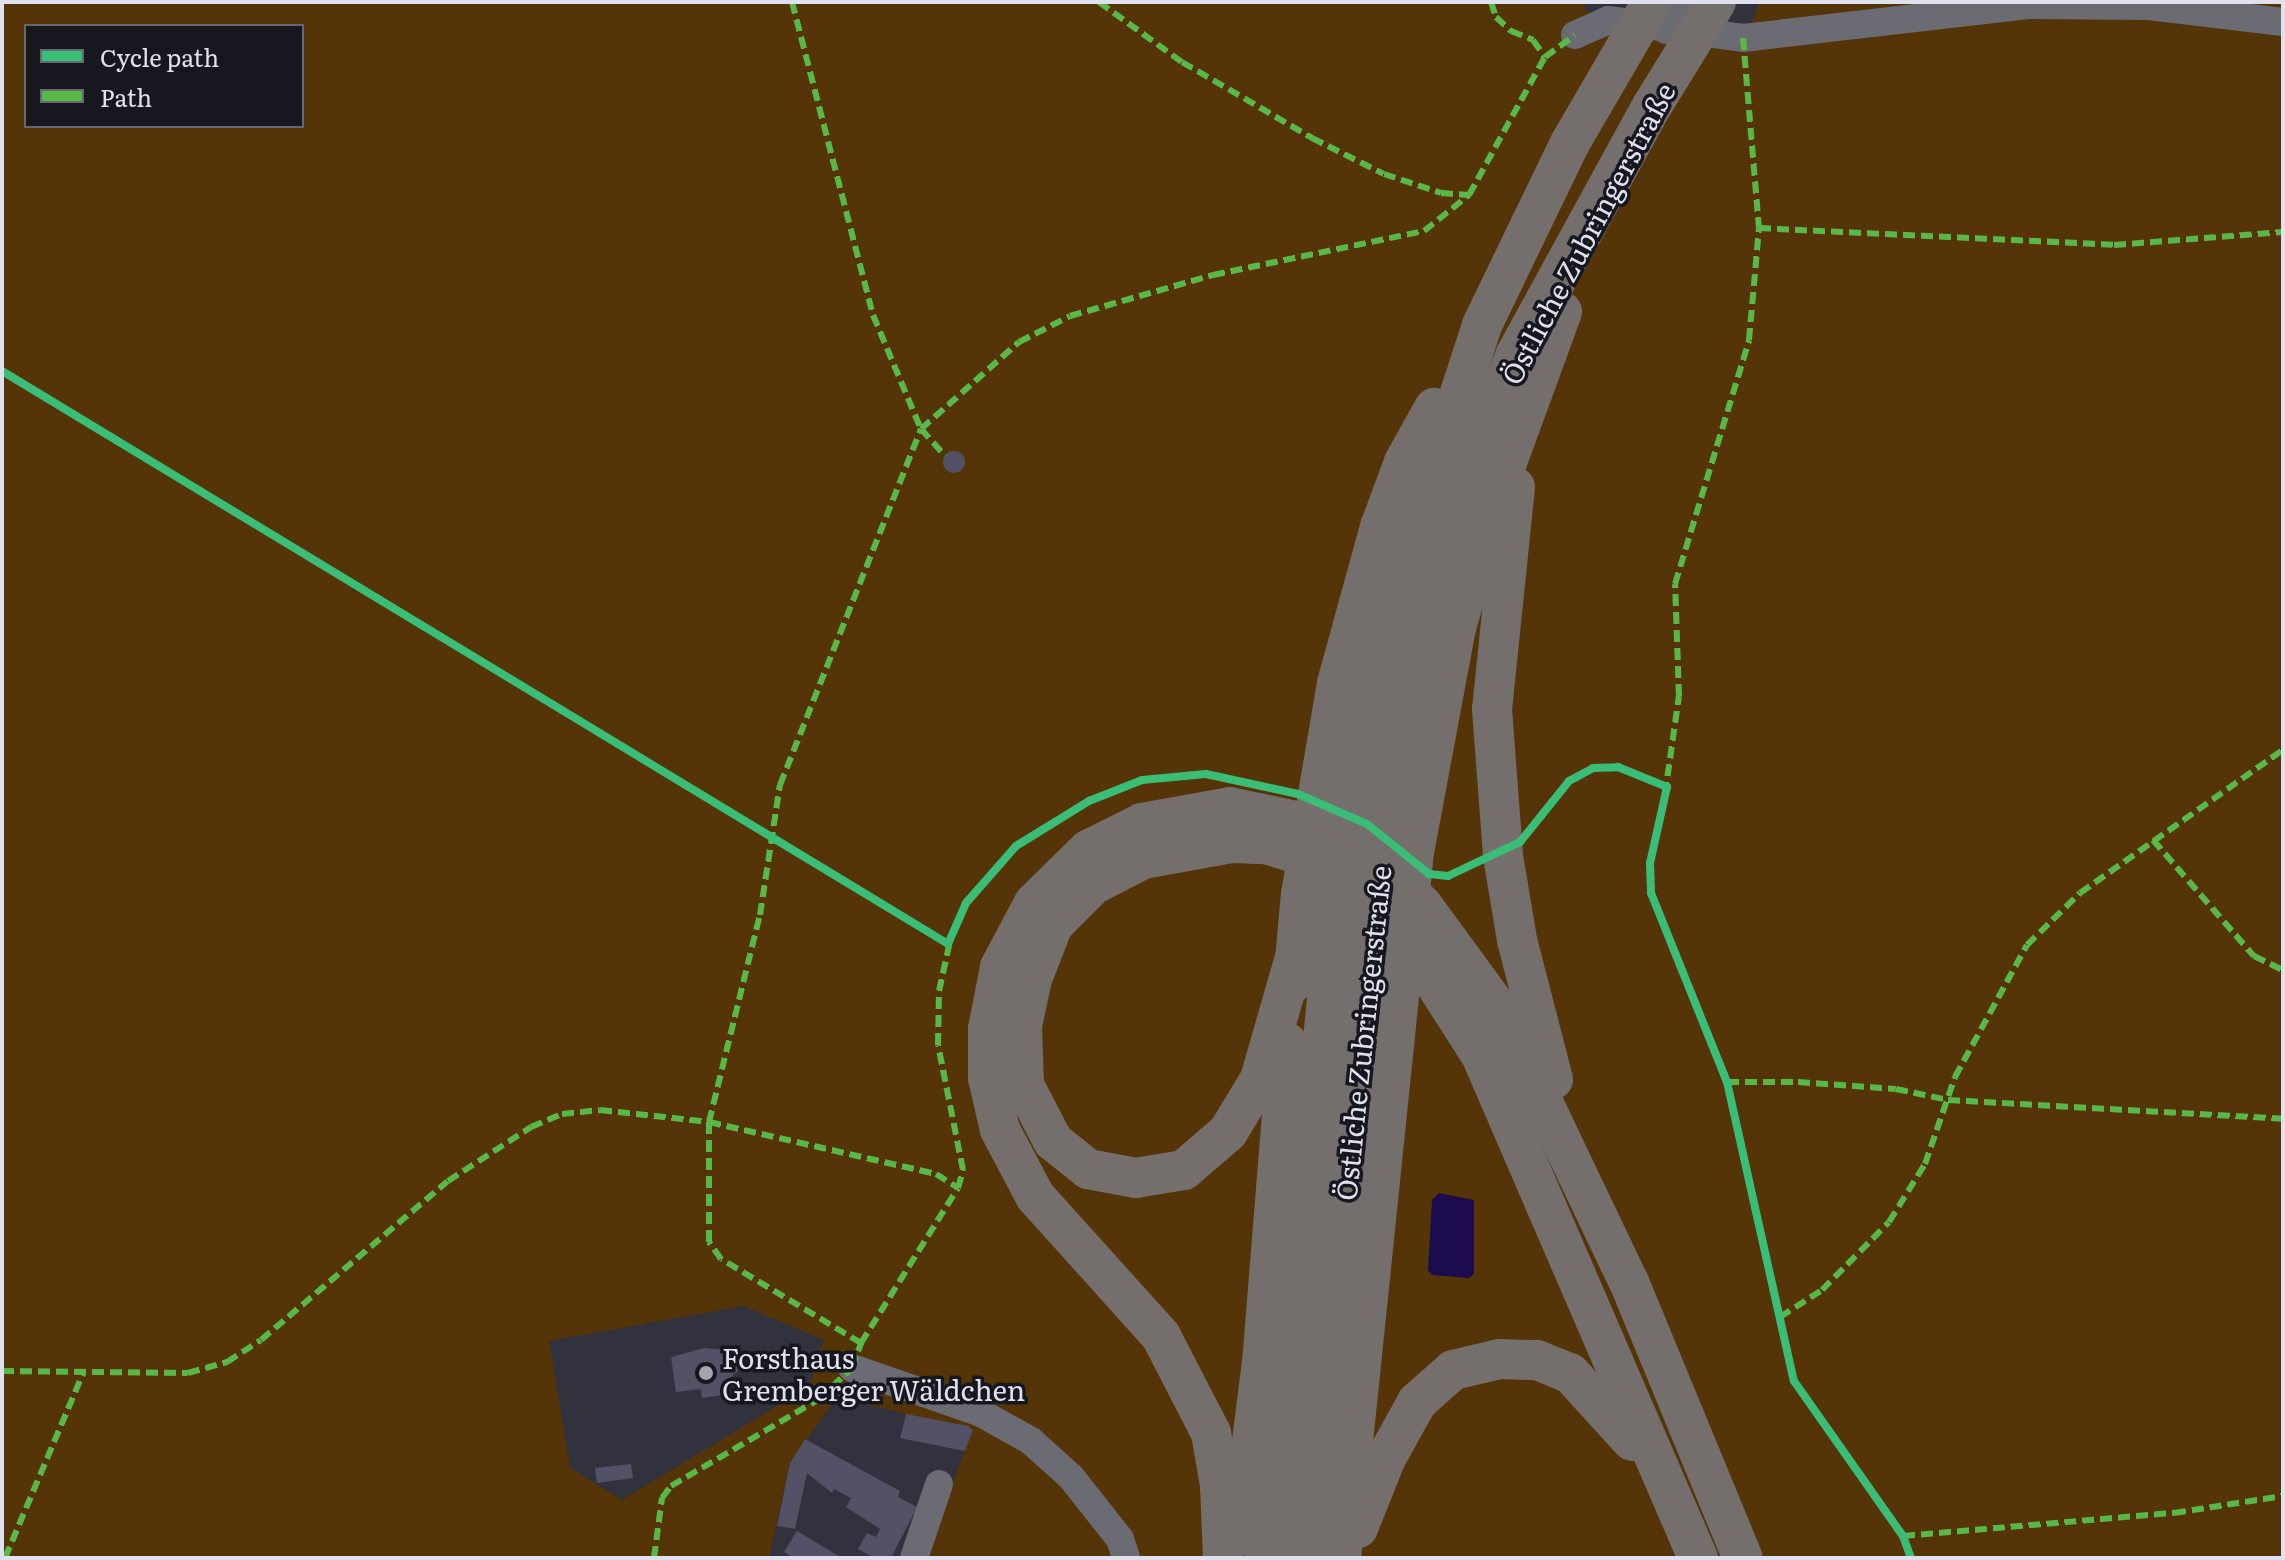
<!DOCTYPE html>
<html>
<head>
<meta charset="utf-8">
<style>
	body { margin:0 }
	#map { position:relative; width:2285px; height:1560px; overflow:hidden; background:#32323e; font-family:Literata,serif }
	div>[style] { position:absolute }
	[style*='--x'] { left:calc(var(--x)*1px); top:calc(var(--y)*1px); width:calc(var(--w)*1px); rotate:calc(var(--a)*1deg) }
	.green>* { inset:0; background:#553508 }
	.water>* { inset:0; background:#1c0b4d }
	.building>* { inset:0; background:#525166 }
	.round { border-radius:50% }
	.minor>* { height:28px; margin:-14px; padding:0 14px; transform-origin:14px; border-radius:14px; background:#6b6b74 }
	.highway>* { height:40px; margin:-20px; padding:0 20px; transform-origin:20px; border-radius:20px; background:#746e6c }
	.quiet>* { height:6px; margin-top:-3px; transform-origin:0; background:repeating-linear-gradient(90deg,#58b947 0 12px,transparent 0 18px) }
	.cycleway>* { height:8px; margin:-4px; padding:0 4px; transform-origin:4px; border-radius:4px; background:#3abd76 }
	.dots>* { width:22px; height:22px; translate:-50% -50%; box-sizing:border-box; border:4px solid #171720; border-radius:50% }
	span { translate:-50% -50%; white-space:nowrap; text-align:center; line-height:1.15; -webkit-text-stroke:7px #171720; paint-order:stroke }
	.street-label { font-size:28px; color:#e0e1ee }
	.poi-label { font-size:28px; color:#e0e1ee }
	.left { translate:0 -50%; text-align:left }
	.frame { position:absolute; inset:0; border:4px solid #e0e1ee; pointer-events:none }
	.legend { position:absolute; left:24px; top:24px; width:280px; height:104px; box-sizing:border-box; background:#171720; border:2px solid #676872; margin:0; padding:10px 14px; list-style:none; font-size:24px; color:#e0e1ee }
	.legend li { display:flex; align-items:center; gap:16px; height:40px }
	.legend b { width:40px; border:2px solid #676872 }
</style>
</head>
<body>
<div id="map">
	<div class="green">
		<i style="clip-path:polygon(evenodd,2px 2px,1588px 2px,1583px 10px,1740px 51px,1760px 2px,2283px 2px,2283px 1558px,924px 1558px,973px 1430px,857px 1402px,838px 1405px,835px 1400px,790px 1463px,769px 1558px,2px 1558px,2px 2px,26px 26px,302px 26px,302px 126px,26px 126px,26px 26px,2px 2px,744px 1306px,824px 1340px,810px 1386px,622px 1500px,570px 1468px,549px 1341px,744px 1306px)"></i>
	</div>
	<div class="water">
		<i style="clip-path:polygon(1439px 1193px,1474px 1200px,1474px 1274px,1469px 1278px,1432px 1275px,1428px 1270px,1432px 1200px)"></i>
	</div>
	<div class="building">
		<i class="round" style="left:943px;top:451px;width:22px;height:22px"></i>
		<i style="clip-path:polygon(704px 1348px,727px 1350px,735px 1358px,738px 1371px,731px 1377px,733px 1385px,722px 1386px,723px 1395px,702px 1398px,701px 1389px,676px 1392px,671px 1357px)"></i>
		<i style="clip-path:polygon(906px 1414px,968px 1426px,973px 1430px,965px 1451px,900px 1438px)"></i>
		<i style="clip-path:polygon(805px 1439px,900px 1491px,898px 1497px,917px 1507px,891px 1558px,875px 1558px,858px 1549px,867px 1533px,876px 1537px,880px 1529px,846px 1507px,851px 1498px,834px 1489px,832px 1493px,807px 1473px,795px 1529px,777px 1526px,790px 1463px)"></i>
		<i style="clip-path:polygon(631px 1464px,633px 1478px,597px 1483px,595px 1468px)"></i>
		<i style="clip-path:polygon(797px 1531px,842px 1558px,794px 1558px,784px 1552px)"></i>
	</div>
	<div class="minor">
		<i style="--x:1666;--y:30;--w:33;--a:-57"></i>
		<i style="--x:1575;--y:35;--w:36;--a:-24"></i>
		<i style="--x:1608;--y:20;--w:136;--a:7.6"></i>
		<i style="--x:1743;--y:38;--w:289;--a:-6.6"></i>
		<i style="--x:2030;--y:5;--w:119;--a:0.5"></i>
		<i style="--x:2149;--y:6;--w:135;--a:6.8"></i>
		<i style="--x:852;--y:1368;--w:137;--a:19.2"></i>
		<i style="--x:981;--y:1413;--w:57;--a:29.2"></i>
		<i style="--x:1031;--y:1441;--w:54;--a:42"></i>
		<i style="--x:1071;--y:1477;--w:79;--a:51.7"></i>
		<i style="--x:1120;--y:1539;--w:20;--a:72"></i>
		<i style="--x:914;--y:1558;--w:78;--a:-71.3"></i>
	</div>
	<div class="highway">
		<i style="--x:1515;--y:487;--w:223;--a:95.9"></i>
		<i style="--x:1492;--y:709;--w:147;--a:85.7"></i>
		<i style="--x:1503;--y:856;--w:85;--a:80.5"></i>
		<i style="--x:1517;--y:940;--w:144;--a:75.5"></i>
		<i style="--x:1295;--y:957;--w:127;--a:106"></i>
		<i style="--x:1260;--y:1079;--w:62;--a:121.1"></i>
		<i style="--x:1228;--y:1132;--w:58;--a:139.2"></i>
		<i style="--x:1184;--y:1170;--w:49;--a:170.5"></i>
		<i style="--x:1136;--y:1178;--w:49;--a:-169.4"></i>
		<i style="--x:1088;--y:1169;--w:45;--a:-141.3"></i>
		<i style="--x:1053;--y:1141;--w:63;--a:-117.4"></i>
		<i style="--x:1024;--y:1085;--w:59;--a:-91.9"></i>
		<i style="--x:1022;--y:1026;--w:48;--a:-78"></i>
		<i style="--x:1032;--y:979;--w:58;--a:-68.7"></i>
		<i style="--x:1053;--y:925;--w:57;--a:-45"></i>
		<i style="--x:1093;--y:885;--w:56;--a:-27.5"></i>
		<i style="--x:1143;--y:859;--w:90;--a:-10.2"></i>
		<i style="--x:1232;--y:843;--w:34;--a:2"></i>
		<i style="--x:1266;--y:844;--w:52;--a:17.7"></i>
		<i style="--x:1316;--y:860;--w:125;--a:41.7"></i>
		<i style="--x:1409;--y:943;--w:133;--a:57.3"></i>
		<i style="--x:1481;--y:1055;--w:548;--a:66.66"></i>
		<i style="--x:1293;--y:983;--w:89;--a:-84.9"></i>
		<i style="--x:1301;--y:894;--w:214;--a:-80.3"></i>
		<i style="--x:1337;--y:683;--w:162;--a:-74.6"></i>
		<i style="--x:1380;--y:527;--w:69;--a:-69.7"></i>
		<i style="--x:1404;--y:462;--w:62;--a:-60.9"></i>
		<i style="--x:1358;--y:1528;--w:75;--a:-68.2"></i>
		<i style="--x:1386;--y:1458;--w:64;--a:-61"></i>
		<i style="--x:1417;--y:1402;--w:48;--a:-41.6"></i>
		<i style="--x:1453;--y:1370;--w:48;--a:-13.2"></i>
		<i style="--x:1500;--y:1359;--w:37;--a:2"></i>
		<i style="--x:1537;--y:1360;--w:35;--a:22"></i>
		<i style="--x:1570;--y:1373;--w:92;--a:47.6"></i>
		<i style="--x:1240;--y:1536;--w:174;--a:-82.8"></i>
		<i style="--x:1262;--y:1363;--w:321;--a:-85.4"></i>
		<i style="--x:1223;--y:1558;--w:73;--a:-92.4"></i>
		<i style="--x:1220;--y:1485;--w:53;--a:-99.8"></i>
		<i style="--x:1211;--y:1433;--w:109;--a:-117.3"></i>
		<i style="--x:1161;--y:1336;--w:188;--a:-132"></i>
		<i style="--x:1035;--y:1196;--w:75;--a:-117.9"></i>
		<i style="--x:1000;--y:1130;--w:53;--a:-103"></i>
		<i style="--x:988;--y:1078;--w:49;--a:-90"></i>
		<i style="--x:988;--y:1029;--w:63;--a:-79"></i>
		<i style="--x:1000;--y:967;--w:72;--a:-62"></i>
		<i style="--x:1034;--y:903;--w:76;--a:-44.5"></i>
		<i style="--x:1088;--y:850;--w:60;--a:-26.6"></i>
		<i style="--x:1142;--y:823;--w:89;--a:-10.3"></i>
		<i style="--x:1230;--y:807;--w:97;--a:11.9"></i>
		<i style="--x:1325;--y:827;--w:44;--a:27.1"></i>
		<i style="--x:1364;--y:847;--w:83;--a:45"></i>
		<i style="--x:1423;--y:906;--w:129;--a:53.8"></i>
		<i style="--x:1499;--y:1010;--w:301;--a:64.5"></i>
		<i style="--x:1629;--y:1282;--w:299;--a:67.6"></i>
		<i style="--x:1265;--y:1558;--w:194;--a:-82.3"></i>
		<i style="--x:1291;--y:1366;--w:454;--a:-84.4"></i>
		<i style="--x:1335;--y:914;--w:306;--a:-80"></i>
		<i style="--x:1388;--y:613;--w:303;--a:-71.9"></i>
		<i style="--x:1482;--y:325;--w:202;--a:-64.2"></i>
		<i style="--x:1570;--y:143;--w:163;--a:-59.8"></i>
		<i style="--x:1304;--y:1558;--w:184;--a:-82.5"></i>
		<i style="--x:1328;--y:1376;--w:433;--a:-84.8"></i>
		<i style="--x:1367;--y:945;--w:329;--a:-80"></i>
		<i style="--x:1424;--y:621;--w:129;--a:-74.2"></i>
		<i style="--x:1459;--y:497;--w:154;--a:-68.3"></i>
		<i style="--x:1516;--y:354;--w:283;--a:-61.3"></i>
		<i style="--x:1652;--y:106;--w:122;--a:-58.4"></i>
		<i style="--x:1341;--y:1558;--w:710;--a:-84.1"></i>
		<i style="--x:1414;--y:852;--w:228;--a:-79.4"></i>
		<i style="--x:1456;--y:628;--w:127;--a:-74"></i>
		<i style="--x:1491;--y:506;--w:207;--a:-69.9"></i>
	</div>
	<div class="quiet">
		<i style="--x:792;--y:2;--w:323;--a:75.5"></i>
		<i style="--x:873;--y:315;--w:124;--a:67.2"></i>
		<i style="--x:921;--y:429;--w:36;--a:48"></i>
		<i style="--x:1099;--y:2;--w:102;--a:35.9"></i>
		<i style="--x:1182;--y:62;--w:151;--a:30.3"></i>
		<i style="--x:1312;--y:138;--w:80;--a:26.6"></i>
		<i style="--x:1384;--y:174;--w:60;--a:18.4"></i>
		<i style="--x:1441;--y:193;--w:28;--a:4"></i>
		<i style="--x:1491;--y:2;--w:16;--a:72"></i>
		<i style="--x:1496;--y:17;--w:21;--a:43"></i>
		<i style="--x:1511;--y:31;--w:24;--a:22"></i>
		<i style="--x:1533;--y:40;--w:21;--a:55"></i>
		<i style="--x:1743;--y:38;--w:191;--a:85.2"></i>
		<i style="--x:1665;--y:794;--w:99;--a:-81.9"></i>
		<i style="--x:1679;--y:696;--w:112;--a:-92"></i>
		<i style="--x:1675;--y:584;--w:255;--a:-73.1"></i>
		<i style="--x:1749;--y:340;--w:112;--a:-84.9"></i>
		<i style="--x:1759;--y:228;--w:355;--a:2.7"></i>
		<i style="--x:2114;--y:245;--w:169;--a:-4.4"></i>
		<i style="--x:2153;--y:840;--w:154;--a:49"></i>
		<i style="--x:2254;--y:956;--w:32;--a:26"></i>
		<i style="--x:1727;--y:1082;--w:71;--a:0"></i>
		<i style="--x:1798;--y:1082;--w:98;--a:4.1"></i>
		<i style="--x:1896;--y:1089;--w:53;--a:11.9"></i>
		<i style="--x:1948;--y:1100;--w:336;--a:3.2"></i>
		<i style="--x:1780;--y:1317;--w:50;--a:-32.7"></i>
		<i style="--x:1822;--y:1290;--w:95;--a:-45.4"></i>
		<i style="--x:1889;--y:1222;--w:68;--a:-58.2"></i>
		<i style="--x:1925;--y:1164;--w:92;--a:-71"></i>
		<i style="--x:1955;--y:1077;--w:150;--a:-61.4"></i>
		<i style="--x:2027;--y:945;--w:74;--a:-44.5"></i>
		<i style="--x:2080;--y:893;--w:248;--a:-35.2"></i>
		<i style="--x:861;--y:1343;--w:163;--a:-149"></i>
		<i style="--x:721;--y:1259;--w:21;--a:-125"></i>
		<i style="--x:709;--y:1242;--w:120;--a:-90"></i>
		<i style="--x:709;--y:1122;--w:213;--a:-76.2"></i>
		<i style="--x:760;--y:915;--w:132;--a:-81.3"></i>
		<i style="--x:780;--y:785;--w:383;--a:-68.4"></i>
		<i style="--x:921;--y:429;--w:131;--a:-41.6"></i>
		<i style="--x:1019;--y:342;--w:57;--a:-27"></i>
		<i style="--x:1070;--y:316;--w:149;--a:-16"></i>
		<i style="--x:1213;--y:275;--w:216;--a:-11.8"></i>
		<i style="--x:1424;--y:231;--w:58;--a:-38.7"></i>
		<i style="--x:1469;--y:195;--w:158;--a:-61.2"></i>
		<i style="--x:1545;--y:57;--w:37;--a:-36"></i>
		<i style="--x:2;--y:1371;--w:186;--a:0.6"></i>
		<i style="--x:188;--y:1373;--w:41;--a:-15.8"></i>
		<i style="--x:227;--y:1362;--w:40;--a:-32.9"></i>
		<i style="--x:261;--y:1340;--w:245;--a:-40.4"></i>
		<i style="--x:448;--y:1181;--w:99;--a:-33"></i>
		<i style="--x:531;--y:1127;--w:34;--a:-23"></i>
		<i style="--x:562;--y:1114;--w:38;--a:-6"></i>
		<i style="--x:600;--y:1110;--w:110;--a:6.3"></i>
		<i style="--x:709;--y:1122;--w:233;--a:12.9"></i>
		<i style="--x:936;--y:1174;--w:26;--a:32"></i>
		<i style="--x:1903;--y:1536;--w:272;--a:-4.9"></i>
		<i style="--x:2174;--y:1513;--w:110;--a:-8.9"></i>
		<i style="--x:5;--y:1558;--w:201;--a:-67.1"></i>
		<i style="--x:654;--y:1558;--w:61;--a:-82.4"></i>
		<i style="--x:662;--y:1498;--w:15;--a:-53"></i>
		<i style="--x:671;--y:1486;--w:172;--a:-30.4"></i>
		<i style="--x:819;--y:1399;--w:45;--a:-43.2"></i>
		<i style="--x:852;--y:1368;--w:27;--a:-70"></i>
		<i style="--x:861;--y:1343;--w:183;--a:-58"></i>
		<i style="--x:958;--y:1188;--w:19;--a:-74"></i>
		<i style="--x:963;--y:1170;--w:127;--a:-101.3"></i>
		<i style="--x:938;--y:1045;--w:54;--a:-88.9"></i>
		<i style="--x:939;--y:991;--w:55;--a:-77.5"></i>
	</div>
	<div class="cycleway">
		<i style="--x:2;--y:371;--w:1106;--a:31.2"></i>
		<i style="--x:948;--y:944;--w:45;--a:-66.3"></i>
		<i style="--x:966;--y:903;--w:76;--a:-48.7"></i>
		<i style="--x:1016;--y:846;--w:86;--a:-31.7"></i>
		<i style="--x:1089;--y:801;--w:57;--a:-21.6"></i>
		<i style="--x:1142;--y:780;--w:64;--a:-5.4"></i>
		<i style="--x:1206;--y:774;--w:94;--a:12.3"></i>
		<i style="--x:1298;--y:794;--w:75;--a:23.5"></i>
		<i style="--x:1367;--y:824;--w:80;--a:38.9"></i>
		<i style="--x:1429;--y:874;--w:19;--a:6"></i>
		<i style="--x:1448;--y:876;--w:80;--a:-25.3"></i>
		<i style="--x:1520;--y:842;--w:78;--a:-51.2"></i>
		<i style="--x:1569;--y:781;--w:27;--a:-28"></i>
		<i style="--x:1593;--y:768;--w:25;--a:-2"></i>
		<i style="--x:1618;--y:767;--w:53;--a:22.2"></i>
		<i style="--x:1667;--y:787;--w:78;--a:102.6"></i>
		<i style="--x:1650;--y:863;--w:30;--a:88"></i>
		<i style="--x:1651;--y:893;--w:204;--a:68.1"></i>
		<i style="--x:1727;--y:1082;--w:306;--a:77.4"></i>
		<i style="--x:1794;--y:1381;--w:189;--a:54.9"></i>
		<i style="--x:1903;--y:1536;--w:23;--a:70"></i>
	</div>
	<div class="dots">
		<i style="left:706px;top:1373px;background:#a3a4b0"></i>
	</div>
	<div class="street-label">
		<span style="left:1587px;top:233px;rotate:-62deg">Östliche Zubringerstraße</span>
		<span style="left:1362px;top:1033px;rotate:-84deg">Östliche Zubringerstraße</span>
	</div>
	<div class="poi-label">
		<span class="left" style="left:722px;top:1373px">Forsthaus<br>Gremberger Wäldchen</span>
	</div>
	<div class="frame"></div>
	<ul class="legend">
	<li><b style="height:10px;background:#3abd76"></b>Cycle path</li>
	<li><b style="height:10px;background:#58b947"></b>Path</li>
	</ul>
</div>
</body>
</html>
